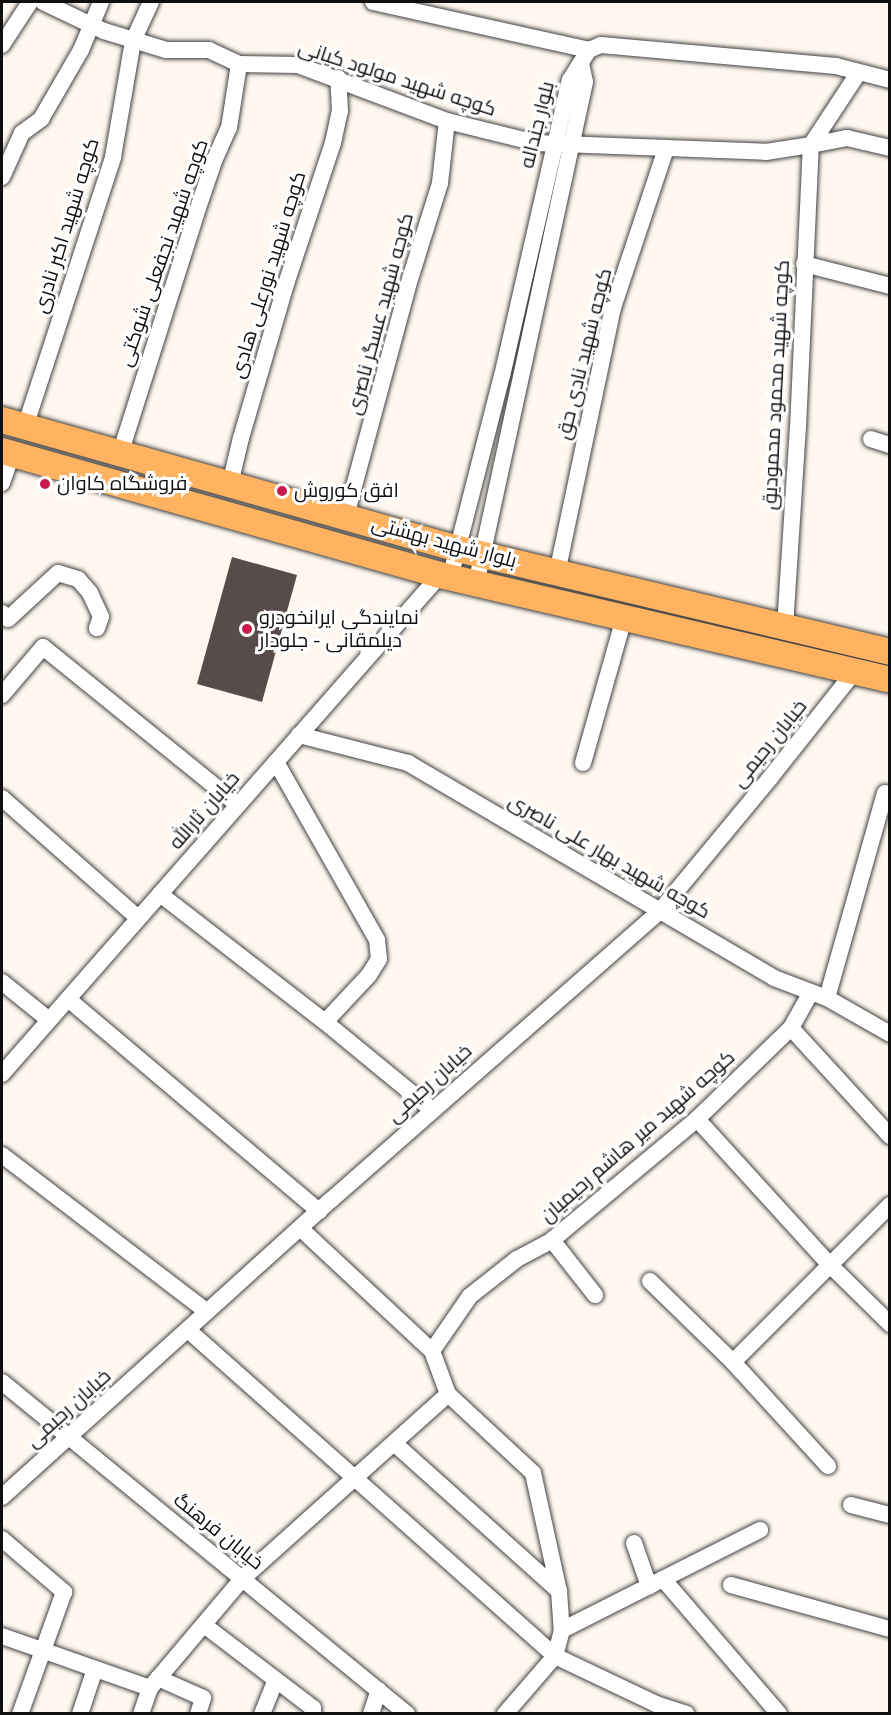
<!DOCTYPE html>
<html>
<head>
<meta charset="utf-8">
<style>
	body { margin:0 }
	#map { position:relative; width:891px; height:1715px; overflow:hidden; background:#fff8f0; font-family:Spectral,Cairo,serif }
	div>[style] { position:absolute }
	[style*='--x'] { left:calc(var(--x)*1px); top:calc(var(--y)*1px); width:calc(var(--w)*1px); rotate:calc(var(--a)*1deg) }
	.building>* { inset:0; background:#584c4a }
	.roads { filter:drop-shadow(0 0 2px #424242) drop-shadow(0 0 2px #424242) }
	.street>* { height:16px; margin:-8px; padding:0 8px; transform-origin:8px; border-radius:8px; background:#fff }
	.primary>* { height:26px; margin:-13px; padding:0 13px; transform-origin:13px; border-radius:13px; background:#ffb260 }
	.dots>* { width:16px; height:16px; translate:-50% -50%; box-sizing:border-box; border:3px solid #fff; border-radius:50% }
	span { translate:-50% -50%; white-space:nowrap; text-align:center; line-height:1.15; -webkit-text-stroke:6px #fff; paint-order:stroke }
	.street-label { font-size:20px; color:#0f0f0f }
	.poi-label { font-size:20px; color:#0f0f0f }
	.left { translate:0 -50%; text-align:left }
	.frame { position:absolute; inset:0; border:3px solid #0f0f0f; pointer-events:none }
</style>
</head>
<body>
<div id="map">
	<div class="building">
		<i style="clip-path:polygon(232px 557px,297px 575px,262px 702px,197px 684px)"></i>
	</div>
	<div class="roads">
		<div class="street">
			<i style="--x:43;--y:2;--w:68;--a:25.4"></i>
			<i style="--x:104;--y:31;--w:65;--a:17"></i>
			<i style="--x:166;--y:50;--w:43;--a:0"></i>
			<i style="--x:209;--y:50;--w:33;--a:25"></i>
			<i style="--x:239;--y:64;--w:59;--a:1"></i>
			<i style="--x:298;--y:65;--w:159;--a:20.6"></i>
			<i style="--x:447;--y:121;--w:92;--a:13.9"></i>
			<i style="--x:536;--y:143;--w:230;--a:2.2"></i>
			<i style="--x:766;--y:152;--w:46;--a:-8.8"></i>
			<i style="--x:811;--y:145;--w:87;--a:-56.7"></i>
			<i style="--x:373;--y:2;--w:221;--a:12.5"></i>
			<i style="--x:2;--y:45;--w:51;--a:-56.9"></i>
			<i style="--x:2;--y:177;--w:48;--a:-65.6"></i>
			<i style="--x:22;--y:133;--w:24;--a:-36"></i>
			<i style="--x:41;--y:119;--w:80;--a:-59.9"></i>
			<i style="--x:81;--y:50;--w:52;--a:-67.4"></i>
			<i style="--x:804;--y:264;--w:89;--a:14.3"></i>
			<i style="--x:25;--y:427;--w:284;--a:-71.9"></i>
			<i style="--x:113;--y:157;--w:118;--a:-80.2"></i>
			<i style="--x:133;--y:41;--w:43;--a:-65.2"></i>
			<i style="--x:871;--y:439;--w:20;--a:18"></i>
			<i style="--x:120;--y:454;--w:252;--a:-72.4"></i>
			<i style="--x:196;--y:214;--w:56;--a:-71.2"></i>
			<i style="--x:214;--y:161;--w:36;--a:-66"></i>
			<i style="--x:229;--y:128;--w:65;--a:-81.1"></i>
			<i style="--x:2;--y:483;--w:31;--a:-71"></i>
			<i style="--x:230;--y:484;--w:47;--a:-76.6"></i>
			<i style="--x:241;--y:438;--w:160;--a:-73.7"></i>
			<i style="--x:286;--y:284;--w:149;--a:-71.6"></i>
			<i style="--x:333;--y:143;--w:33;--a:-78"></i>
			<i style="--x:340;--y:111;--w:33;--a:-93"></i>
			<i style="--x:346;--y:516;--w:245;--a:-74.9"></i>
			<i style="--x:410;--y:279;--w:101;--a:-72.6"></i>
			<i style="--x:440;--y:183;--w:62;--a:-83.6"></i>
			<i style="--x:557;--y:573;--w:271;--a:-78.1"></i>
			<i style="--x:613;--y:308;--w:168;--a:-71.6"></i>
			<i style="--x:450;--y:578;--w:209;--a:-75.6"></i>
			<i style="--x:502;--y:376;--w:304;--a:-77.1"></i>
			<i style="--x:570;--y:80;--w:36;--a:-58"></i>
			<i style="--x:589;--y:50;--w:13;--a:-23"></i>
			<i style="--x:601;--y:45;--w:236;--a:5.1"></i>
			<i style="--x:836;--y:66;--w:56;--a:14.5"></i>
			<i style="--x:476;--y:584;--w:514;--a:-77.75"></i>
			<i style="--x:585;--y:82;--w:19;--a:-102"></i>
			<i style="--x:2;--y:613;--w:8;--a:45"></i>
			<i style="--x:8;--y:619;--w:68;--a:-42.6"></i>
			<i style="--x:58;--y:573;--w:21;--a:17"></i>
			<i style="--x:78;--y:579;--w:18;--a:49"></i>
			<i style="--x:90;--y:593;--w:26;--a:65"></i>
			<i style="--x:101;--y:617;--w:12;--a:110"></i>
			<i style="--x:785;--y:627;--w:199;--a:-86.3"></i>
			<i style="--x:798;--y:428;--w:283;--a:-87.4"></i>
			<i style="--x:811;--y:145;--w:37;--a:-11"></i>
			<i style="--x:847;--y:138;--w:44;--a:13.1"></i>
			<i style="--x:2;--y:695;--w:63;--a:-49.5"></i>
			<i style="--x:43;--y:647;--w:251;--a:39"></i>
			<i style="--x:299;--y:735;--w:113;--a:14.4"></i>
			<i style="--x:408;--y:763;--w:424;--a:30.4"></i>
			<i style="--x:774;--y:978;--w:57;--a:20.7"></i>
			<i style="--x:827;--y:998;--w:73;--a:29.7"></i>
			<i style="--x:276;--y:762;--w:205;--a:60.4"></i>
			<i style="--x:377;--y:940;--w:19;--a:84"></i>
			<i style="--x:379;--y:959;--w:19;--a:122"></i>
			<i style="--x:369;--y:975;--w:64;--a:133.1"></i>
			<i style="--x:583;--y:763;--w:151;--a:-74.2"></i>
			<i style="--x:2;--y:798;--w:181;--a:41.4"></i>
			<i style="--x:160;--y:894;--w:209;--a:37.8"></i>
			<i style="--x:325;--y:1022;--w:139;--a:39.4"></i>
			<i style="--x:2;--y:982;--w:60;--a:39"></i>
			<i style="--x:827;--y:998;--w:213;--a:-74.2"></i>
			<i style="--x:68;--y:999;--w:329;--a:40.2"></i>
			<i style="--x:791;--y:1028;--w:147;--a:47.5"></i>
			<i style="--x:2;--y:1074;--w:664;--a:-48.72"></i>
			<i style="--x:697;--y:1119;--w:196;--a:47.7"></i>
			<i style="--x:829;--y:1264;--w:86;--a:44.5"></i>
			<i style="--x:2;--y:1155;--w:258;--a:37.4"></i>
			<i style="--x:300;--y:1228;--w:180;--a:43"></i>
			<i style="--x:432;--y:1351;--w:46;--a:69.6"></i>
			<i style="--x:448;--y:1394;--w:116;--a:42.9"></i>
			<i style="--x:533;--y:1473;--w:121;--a:77.6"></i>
			<i style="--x:559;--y:1591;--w:39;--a:86"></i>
			<i style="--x:562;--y:1630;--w:27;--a:105"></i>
			<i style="--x:555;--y:1656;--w:77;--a:130.8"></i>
			<i style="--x:552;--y:1240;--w:70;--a:52"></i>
			<i style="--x:650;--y:1281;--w:116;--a:44.3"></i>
			<i style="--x:733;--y:1362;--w:141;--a:47.6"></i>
			<i style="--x:188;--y:1330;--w:491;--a:41.6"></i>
			<i style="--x:555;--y:1656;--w:112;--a:25.4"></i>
			<i style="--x:656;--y:1704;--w:32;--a:18"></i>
			<i style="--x:432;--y:1351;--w:67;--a:-55.4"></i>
			<i style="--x:470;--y:1296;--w:60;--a:-38.2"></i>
			<i style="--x:517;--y:1259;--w:40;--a:-28"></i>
			<i style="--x:552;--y:1240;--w:189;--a:-39.8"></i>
			<i style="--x:697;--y:1119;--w:131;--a:-44.1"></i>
			<i style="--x:791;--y:1028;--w:41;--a:-60.9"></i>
			<i style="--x:733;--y:1362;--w:222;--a:-45"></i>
			<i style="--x:2;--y:1382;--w:524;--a:39.34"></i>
			<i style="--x:394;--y:1443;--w:222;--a:41.9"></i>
			<i style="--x:2;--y:1497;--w:443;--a:-42.1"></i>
			<i style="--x:331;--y:1200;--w:438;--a:-41.3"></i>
			<i style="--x:660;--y:911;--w:173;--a:-50.4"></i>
			<i style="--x:770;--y:778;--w:135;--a:-51.6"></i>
			<i style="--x:851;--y:1505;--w:40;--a:14.4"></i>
			<i style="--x:2;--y:1539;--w:82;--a:40.5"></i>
			<i style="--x:64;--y:1592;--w:130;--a:109.8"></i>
			<i style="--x:634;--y:1543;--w:46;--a:70.8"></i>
			<i style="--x:663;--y:1579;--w:178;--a:49.3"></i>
			<i style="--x:731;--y:1585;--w:165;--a:15.5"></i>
			<i style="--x:204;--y:1625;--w:137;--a:37.3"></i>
			<i style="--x:313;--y:1708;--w:6;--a:90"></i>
			<i style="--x:562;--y:1630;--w:222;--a:-26.8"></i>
			<i style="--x:2;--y:1636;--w:157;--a:19.4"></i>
			<i style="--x:158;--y:1678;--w:49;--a:24"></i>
			<i style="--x:203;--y:1698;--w:17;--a:107"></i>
			<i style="--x:80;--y:1714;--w:47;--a:-71.6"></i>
			<i style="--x:141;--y:1714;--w:28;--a:-71"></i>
			<i style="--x:150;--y:1688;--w:143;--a:-49.8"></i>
			<i style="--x:242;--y:1579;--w:277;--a:-41.9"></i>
			<i style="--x:262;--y:1714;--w:35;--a:-68"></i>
			<i style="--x:371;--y:1714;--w:25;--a:-72"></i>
		</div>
		<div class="primary">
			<i style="--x:2;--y:420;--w:474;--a:15.8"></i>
			<i style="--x:458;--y:549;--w:444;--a:13.4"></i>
			<i style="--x:2;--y:451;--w:455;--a:15.8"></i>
			<i style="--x:440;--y:575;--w:462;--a:13.1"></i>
		</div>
	</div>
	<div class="dots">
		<i style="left:45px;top:484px;background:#cb1a4d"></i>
		<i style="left:282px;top:491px;background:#cb1a4d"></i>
		<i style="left:247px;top:629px;background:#cb1a4d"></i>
	</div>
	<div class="street-label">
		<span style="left:397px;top:79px;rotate:18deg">کوچه شهید مولود کیانی</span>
		<span style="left:538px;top:125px;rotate:-76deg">بلوار جنداله</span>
		<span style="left:67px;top:226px;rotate:-73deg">کوچه شهید اکبر نادری</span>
		<span style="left:164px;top:253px;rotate:-71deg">کوچه شهید نجفعلی شوکتی</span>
		<span style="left:269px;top:275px;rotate:-73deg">کوچه شهید نورعلی هادی</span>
		<span style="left:381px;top:314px;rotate:-75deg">کوچه شهید عسگر ناصری</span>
		<span style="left:585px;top:354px;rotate:-76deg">کوچه شهید نادی حق</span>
		<span style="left:777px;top:385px;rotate:-87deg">کوچه شهید محمود محمودیق</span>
		<span style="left:444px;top:543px;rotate:15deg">بلوار شهید بهشتی</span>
		<span style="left:770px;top:744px;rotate:-51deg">خیابان رحیمی</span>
		<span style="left:205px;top:811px;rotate:-49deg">خیابان ثارالله</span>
		<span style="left:609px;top:857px;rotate:30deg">کوچه شهید بهار علی ناصری</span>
		<span style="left:430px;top:1084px;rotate:-42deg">خیابان رحیمی</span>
		<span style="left:638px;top:1137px;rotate:-41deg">کوچه شهید میر هاشم رحیمیان</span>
		<span style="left:69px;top:1409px;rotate:-42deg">خیابان رحیمی</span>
		<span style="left:218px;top:1532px;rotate:39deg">خیابان فرهنگ</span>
	</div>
	<div class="poi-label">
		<span class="left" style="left:57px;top:484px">فروشگاه کاوان</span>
		<span class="left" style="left:294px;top:491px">افق کوروش</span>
		<span class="left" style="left:259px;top:630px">نمایندگی ایرانخودرو<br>دیلمقانی - جلودار</span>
	</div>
	<div class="frame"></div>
</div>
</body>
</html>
